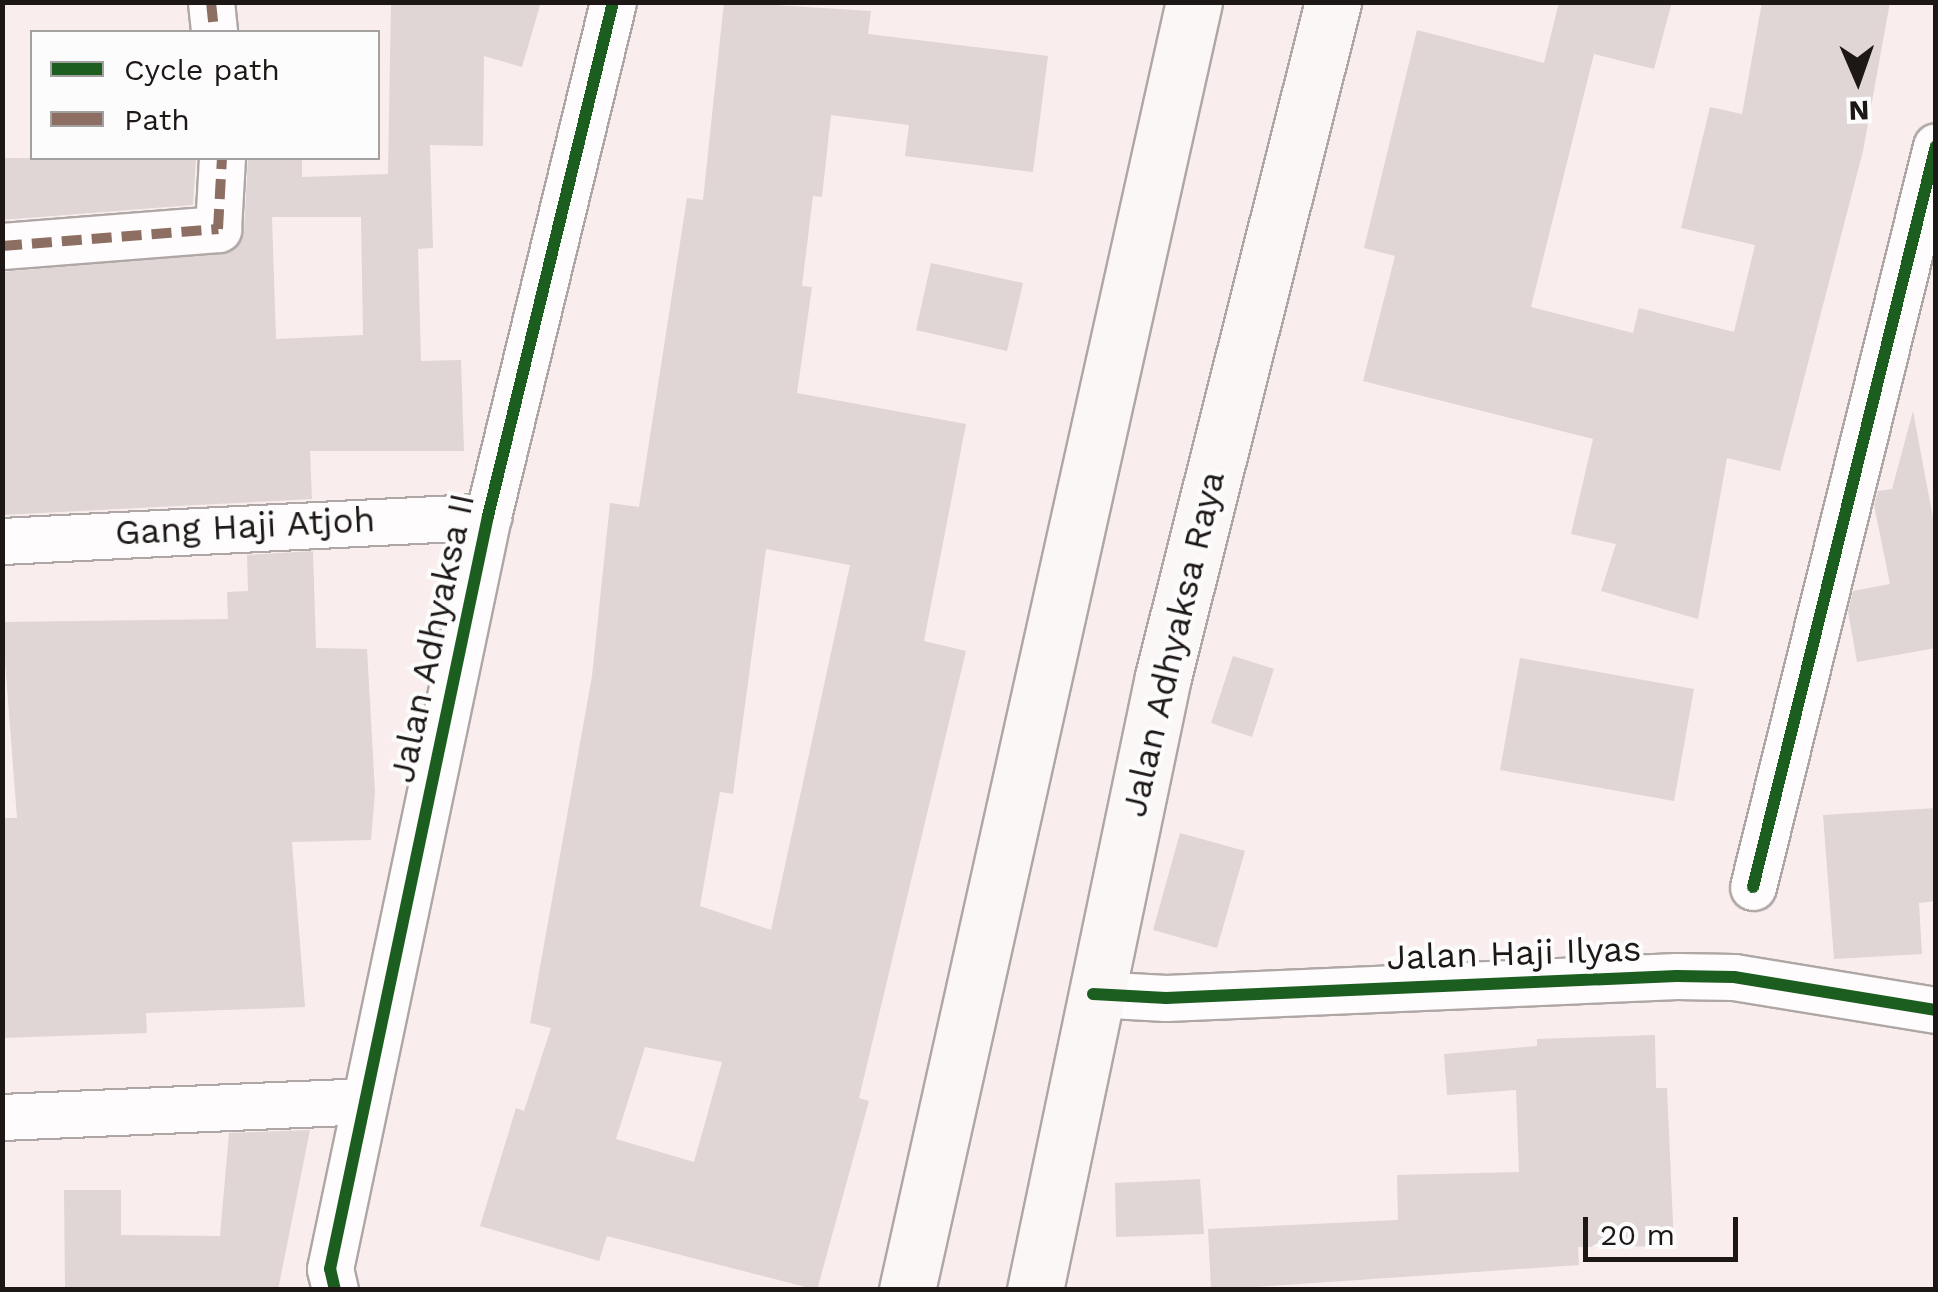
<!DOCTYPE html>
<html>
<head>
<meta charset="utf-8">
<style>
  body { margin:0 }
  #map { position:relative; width:1938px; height:1292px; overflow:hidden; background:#f9eeed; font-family:"Work Sans",sans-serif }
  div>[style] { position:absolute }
  .building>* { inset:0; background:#dfd6d5 }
  .roads { filter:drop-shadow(2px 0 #afa7a6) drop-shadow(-2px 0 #afa7a6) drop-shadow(0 2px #afa7a6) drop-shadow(0 -2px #afa7a6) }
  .minor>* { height:45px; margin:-22.5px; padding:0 22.5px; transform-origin:22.5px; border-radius:22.5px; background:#fefcfc }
  .secondary>* { height:55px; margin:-27.5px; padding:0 27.5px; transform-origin:27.5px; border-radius:27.5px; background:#fcf7f7 }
  .quiet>* { height:10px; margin-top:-5px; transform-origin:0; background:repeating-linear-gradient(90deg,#8d6e63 0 20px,transparent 0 30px) }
  .cycleway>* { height:12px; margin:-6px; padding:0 6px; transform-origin:6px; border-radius:6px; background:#1b5e20 }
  span { translate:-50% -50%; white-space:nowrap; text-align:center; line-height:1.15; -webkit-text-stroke:8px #fcfcfc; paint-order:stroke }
  .street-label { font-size:35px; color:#1d1716 }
  .frame { position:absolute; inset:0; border:5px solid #1d1716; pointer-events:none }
  .legend { position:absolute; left:30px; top:30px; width:350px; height:130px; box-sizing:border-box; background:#fcfcfc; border:2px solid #a3a0a0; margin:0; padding:12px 18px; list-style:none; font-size:30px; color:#1d1716 }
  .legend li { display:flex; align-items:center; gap:20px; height:50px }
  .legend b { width:50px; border:2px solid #a3a0a0 }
  .north { position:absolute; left:1808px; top:30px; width:100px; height:100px; -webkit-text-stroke:8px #fcfcfc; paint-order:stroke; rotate:178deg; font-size:28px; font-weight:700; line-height:40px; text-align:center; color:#1d1716 }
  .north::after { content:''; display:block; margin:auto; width:35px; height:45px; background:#1d1716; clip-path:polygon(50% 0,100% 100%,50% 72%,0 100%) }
  .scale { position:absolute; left:1583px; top:1217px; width:155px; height:45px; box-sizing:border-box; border:5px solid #1d1716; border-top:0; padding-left:12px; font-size:30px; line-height:35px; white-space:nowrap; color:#1d1716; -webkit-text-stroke:8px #fcfcfc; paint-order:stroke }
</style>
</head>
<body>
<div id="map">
  <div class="building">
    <div style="clip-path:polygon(evenodd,391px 2px,541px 2px,522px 67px,484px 56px,483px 146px,430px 145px,433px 248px,418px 249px,421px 361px,461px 360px,464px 451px,310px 451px,312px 499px,2px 515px,2px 272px,231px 252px,244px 231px,248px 158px,302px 158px,302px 177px,388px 174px,391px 2px,272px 217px,361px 217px,363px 335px,276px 339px,272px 217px)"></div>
    <div style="clip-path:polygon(evenodd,724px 2px,871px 11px,868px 34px,1048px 56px,1033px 172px,905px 156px,909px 125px,831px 115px,822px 197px,813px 196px,802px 286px,812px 287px,797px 393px,966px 424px,924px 641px,966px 651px,859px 1098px,869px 1101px,817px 1290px,607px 1236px,599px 1261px,480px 1226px,516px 1108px,524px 1111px,551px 1028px,530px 1023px,592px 676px,610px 503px,639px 507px,687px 198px,703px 200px,724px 2px,766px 549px,850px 565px,771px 930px,700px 906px,720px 792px,733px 794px,766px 549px,724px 2px,645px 1047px,722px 1062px,694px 1162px,616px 1139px,645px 1047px)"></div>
    <div style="clip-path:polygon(1559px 2px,1672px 2px,1654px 69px,1594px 54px,1531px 307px,1633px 333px,1639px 308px,1734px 332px,1755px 245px,1681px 228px,1710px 107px,1742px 114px,1762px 2px,1890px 2px,1863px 151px,1780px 471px,1727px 458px,1698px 619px,1601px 591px,1616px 544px,1571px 534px,1593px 439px,1363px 381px,1395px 256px,1364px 248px,1417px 30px,1544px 63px)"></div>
    <div style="clip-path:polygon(2px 158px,196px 158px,193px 205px,2px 220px)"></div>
    <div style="clip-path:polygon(931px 263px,1023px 283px,1007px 351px,916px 330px)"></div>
    <div style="clip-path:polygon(1913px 411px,1936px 534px,1936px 648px,1857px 662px,1848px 611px,1853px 591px,1890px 584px,1874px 505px,1878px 491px,1892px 489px)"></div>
    <div style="clip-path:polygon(313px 551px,316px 648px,367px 649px,375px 792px,371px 840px,292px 842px,305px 1007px,146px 1013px,147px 1033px,2px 1038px,2px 818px,17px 818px,2px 622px,228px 619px,227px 592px,248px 591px,247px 555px)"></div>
    <div style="clip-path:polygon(1233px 656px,1274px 669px,1252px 737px,1211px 723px)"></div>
    <div style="clip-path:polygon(1520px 658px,1694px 689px,1674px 801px,1500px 770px)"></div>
    <div style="clip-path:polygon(1936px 808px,1936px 901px,1919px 903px,1922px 954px,1834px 959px,1823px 815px)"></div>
    <div style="clip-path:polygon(1180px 833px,1245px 851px,1217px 948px,1153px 930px)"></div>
    <div style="clip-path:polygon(1655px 1035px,1656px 1088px,1667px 1088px,1674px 1246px,1578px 1247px,1579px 1265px,1211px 1290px,1208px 1229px,1398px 1220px,1397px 1175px,1519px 1172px,1516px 1090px,1447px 1095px,1444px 1054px,1537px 1046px,1537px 1039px)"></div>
    <div style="clip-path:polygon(310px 1130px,278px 1290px,65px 1290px,64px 1190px,121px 1190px,121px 1235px,220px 1236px,229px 1133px)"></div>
    <div style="clip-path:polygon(1200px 1179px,1204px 1234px,1116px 1237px,1115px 1183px)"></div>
  </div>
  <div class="roads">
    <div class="minor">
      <div style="left:211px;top:2px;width:30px;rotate:84deg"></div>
      <div style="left:2px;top:246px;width:217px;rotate:-4.5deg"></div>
      <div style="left:218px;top:229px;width:71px;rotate:-86.8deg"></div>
      <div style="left:2px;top:541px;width:487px;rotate:-2.9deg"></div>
      <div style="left:1753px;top:887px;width:763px;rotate:-76.13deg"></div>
      <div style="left:1093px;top:994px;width:73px;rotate:3.1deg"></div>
      <div style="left:1166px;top:998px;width:511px;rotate:-2.47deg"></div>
      <div style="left:1677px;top:976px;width:57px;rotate:1deg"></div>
      <div style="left:1734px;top:977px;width:205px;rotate:9.3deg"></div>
      <div style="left:2px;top:1117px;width:363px;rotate:-2.5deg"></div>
      <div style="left:335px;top:1290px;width:22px;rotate:-103deg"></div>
      <div style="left:330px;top:1269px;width:769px;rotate:-78.15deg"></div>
      <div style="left:488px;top:516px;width:529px;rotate:-76.33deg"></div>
    </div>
    <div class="secondary">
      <div style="left:907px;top:1290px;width:1320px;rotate:-77.44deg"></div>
      <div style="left:1035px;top:1290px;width:626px;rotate:-78.21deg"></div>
      <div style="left:1163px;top:677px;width:696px;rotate:-75.86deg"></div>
    </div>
  </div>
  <div class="quiet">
    <div style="left:211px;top:2px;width:30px;rotate:84deg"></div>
    <div style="left:2px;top:246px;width:217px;rotate:-4.5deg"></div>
    <div style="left:218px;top:229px;width:71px;rotate:-86.8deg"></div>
  </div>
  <div class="cycleway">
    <div style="left:1753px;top:887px;width:763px;rotate:-76.13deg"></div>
    <div style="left:1093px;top:994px;width:73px;rotate:3.1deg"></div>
    <div style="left:1166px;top:998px;width:511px;rotate:-2.47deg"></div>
    <div style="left:1677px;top:976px;width:57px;rotate:1deg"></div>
    <div style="left:1734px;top:977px;width:205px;rotate:9.3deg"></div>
    <div style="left:335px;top:1290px;width:22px;rotate:-103deg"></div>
    <div style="left:330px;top:1269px;width:769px;rotate:-78.15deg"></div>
    <div style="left:488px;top:516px;width:529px;rotate:-76.33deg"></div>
  </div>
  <div class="street-label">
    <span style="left:245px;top:526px;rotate:-3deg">Gang Haji Atjoh</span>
    <span style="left:432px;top:638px;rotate:-78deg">Jalan Adhyaksa II</span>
    <span style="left:1173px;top:644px;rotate:-77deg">Jalan Adhyaksa Raya</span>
    <span style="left:1514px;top:953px;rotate:-2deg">Jalan Haji Ilyas</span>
  </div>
  <div class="frame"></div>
  <ul class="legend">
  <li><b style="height:12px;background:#1b5e20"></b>Cycle path</li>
  <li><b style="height:12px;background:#8d6e63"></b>Path</li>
  </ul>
  <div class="north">N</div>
  <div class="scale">20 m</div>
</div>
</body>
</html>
